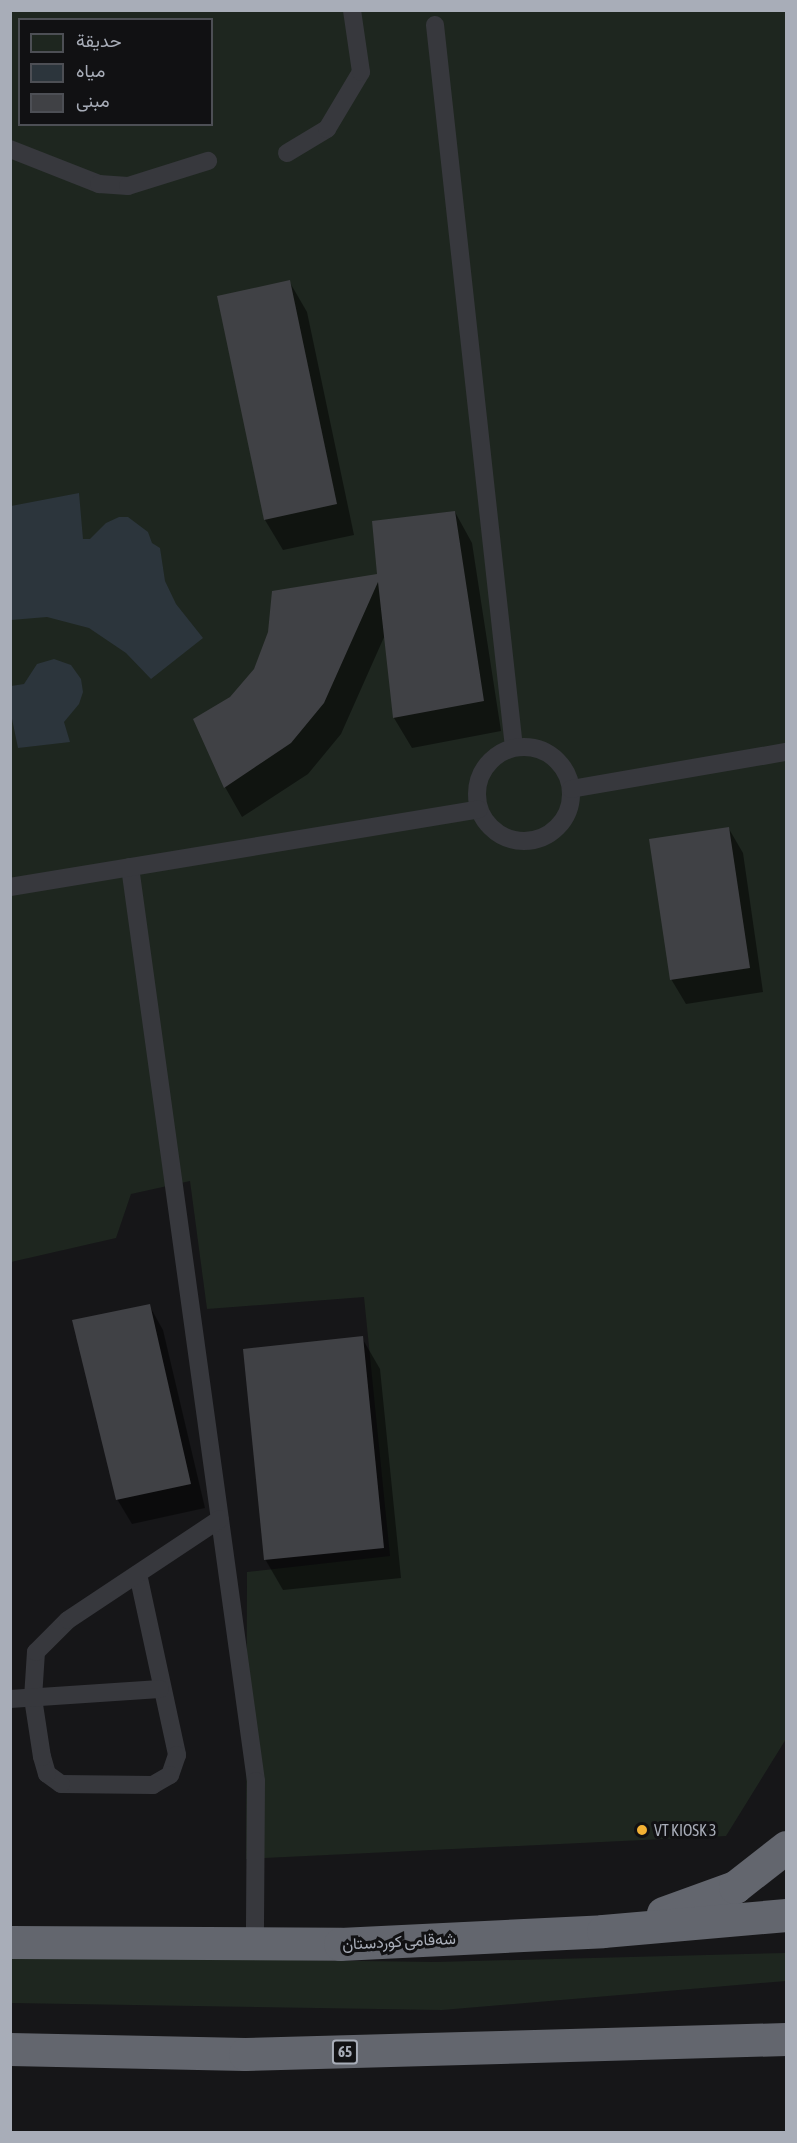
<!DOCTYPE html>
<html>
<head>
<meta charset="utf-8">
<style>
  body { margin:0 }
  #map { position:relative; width:797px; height:2143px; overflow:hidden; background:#161618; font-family:"Asap Condensed",Vazirmatn,sans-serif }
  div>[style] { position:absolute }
  .green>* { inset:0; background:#1e261f }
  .water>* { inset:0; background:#2c353c }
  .shadow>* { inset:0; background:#0007 }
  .building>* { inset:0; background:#404145 }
  .lane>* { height:18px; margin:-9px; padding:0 9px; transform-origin:9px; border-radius:9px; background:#37383d }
  .lane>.ring { margin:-9px; padding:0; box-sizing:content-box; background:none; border:18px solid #37383d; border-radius:50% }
  .highway>* { height:33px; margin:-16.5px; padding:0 16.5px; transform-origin:16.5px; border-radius:16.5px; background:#63666e }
  .dots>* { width:16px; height:16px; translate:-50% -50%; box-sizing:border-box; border:3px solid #111113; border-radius:50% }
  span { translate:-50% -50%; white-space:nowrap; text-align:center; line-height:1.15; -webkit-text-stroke:6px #111113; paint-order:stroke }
  .shield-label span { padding:2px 4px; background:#111113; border:2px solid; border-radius:4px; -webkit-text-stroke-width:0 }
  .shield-label { font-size:15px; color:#a8adb8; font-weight:700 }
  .poi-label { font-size:16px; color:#a8adb8 }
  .left { translate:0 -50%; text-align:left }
  .street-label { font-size:16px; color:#a8adb8 }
  .frame { position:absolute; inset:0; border:12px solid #a8adb8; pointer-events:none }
  .legend { position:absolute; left:18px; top:18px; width:195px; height:108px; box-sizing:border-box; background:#111113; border:2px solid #4d4f55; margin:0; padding:8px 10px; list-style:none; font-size:18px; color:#a8adb8 }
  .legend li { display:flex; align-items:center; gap:12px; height:30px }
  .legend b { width:30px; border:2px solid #4d4f55 }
</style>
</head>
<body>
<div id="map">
  <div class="green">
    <div style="clip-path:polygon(evenodd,10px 11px,786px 11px,786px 1739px,726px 1836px,246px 1859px,247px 1572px,390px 1556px,364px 1297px,207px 1309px,190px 1181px,131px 1194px,116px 1238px,11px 1262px,10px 11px,20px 20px,212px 20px,212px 124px,20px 124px,20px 20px)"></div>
    <div style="clip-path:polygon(786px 1953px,786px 1981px,442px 2010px,11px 2003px,11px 1956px,435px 1962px)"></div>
  </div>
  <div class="water">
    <div style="clip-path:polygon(79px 493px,83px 539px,90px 539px,106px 523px,119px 517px,128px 517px,148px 532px,152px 543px,160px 548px,165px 581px,176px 604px,203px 638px,151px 679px,126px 653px,89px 628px,47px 617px,11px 620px,11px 506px)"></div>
    <div style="clip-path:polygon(54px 659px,71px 665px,81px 679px,83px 692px,79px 704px,64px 722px,70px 742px,18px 748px,11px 714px,11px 686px,24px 684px,37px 664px)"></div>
  </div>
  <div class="shadow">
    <div style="clip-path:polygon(289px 281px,307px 312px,354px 535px,283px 550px,265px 520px)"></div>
    <div style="clip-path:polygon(455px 512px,472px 543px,501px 731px,412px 748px,394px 718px,385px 635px,341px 734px,308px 774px,242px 817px,225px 787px,231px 698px)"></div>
    <div style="clip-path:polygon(729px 829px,743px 853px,763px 992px,686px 1004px,671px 979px)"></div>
    <div style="clip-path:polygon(149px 1305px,163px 1330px,205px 1508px,132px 1524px,117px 1499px)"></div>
    <div style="clip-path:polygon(362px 1338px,380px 1369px,401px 1578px,283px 1590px,265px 1559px)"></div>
  </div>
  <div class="building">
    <div style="clip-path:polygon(290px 280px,337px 504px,264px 520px,217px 296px)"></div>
    <div style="clip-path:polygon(455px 511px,484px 701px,393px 718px,378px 582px,324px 703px,291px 743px,224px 788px,193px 719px,230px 697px,254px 669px,268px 632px,272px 591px,377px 574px,372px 521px)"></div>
    <div style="clip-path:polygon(729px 827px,750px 968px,670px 980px,649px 839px)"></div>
    <div style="clip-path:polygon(150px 1304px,191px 1484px,116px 1500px,72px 1320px)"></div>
    <div style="clip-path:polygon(363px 1336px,384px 1548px,264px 1560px,243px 1349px)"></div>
  </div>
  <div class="lane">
    <div style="left:435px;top:25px;width:726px;rotate:83.76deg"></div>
    <div style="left:10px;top:149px;width:96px;rotate:21.5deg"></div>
    <div style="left:99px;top:184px;width:29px;rotate:4deg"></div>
    <div style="left:128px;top:186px;width:84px;rotate:-17.4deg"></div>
    <div style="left:287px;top:153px;width:47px;rotate:-31deg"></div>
    <div style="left:327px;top:129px;width:66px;rotate:-59.2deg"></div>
    <div style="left:361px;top:72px;width:63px;rotate:-98.3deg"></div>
    <div class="ring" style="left:477px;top:747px;width:76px;height:76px"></div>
    <div style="left:571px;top:789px;width:218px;rotate:-9.8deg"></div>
    <div style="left:130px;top:867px;width:923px;rotate:82.15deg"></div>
    <div style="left:256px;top:1781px;width:163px;rotate:90.4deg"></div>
    <div style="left:10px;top:887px;width:475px;rotate:-9.4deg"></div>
    <div style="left:138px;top:1574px;width:185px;rotate:77.8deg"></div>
    <div style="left:177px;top:1755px;width:21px;rotate:109deg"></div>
    <div style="left:170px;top:1775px;width:20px;rotate:150deg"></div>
    <div style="left:153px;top:1785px;width:92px;rotate:-179.4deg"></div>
    <div style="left:61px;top:1784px;width:17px;rotate:-144deg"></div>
    <div style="left:47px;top:1774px;width:18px;rotate:-106deg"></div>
    <div style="left:42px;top:1757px;width:60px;rotate:-98.7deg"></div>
    <div style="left:33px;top:1698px;width:46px;rotate:-86.3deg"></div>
    <div style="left:36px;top:1652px;width:45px;rotate:-45deg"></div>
    <div style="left:68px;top:1620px;width:182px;rotate:-33.6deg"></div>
    <div style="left:10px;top:1699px;width:150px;rotate:-3.8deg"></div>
  </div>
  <div class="highway">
    <div style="left:663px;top:1913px;width:77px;rotate:-19.9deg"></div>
    <div style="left:735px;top:1887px;width:65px;rotate:-38.1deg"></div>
    <div style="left:10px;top:1942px;width:330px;rotate:0.3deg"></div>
    <div style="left:340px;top:1944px;width:263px;rotate:-2.8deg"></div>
    <div style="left:603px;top:1931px;width:184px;rotate:-5deg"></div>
    <div style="left:10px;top:2049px;width:235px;rotate:1.2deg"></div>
    <div style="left:245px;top:2054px;width:541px;rotate:-1.59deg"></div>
  </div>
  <div class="dots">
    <div style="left:642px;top:1830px;background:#f2b134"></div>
  </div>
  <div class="shield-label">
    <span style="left:345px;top:2052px">65</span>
  </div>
  <div class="poi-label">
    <span class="left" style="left:654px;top:1830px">VT KIOSK 3</span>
  </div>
  <div class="street-label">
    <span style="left:399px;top:1941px;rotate:-3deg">شەقامی کوردستان</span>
  </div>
  <div class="frame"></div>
  <ul class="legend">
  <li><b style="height:16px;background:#1e261f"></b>حديقة</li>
  <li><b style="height:16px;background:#2c353c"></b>مياه</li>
  <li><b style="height:16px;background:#404145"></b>مبنى</li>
  </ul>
</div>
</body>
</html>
